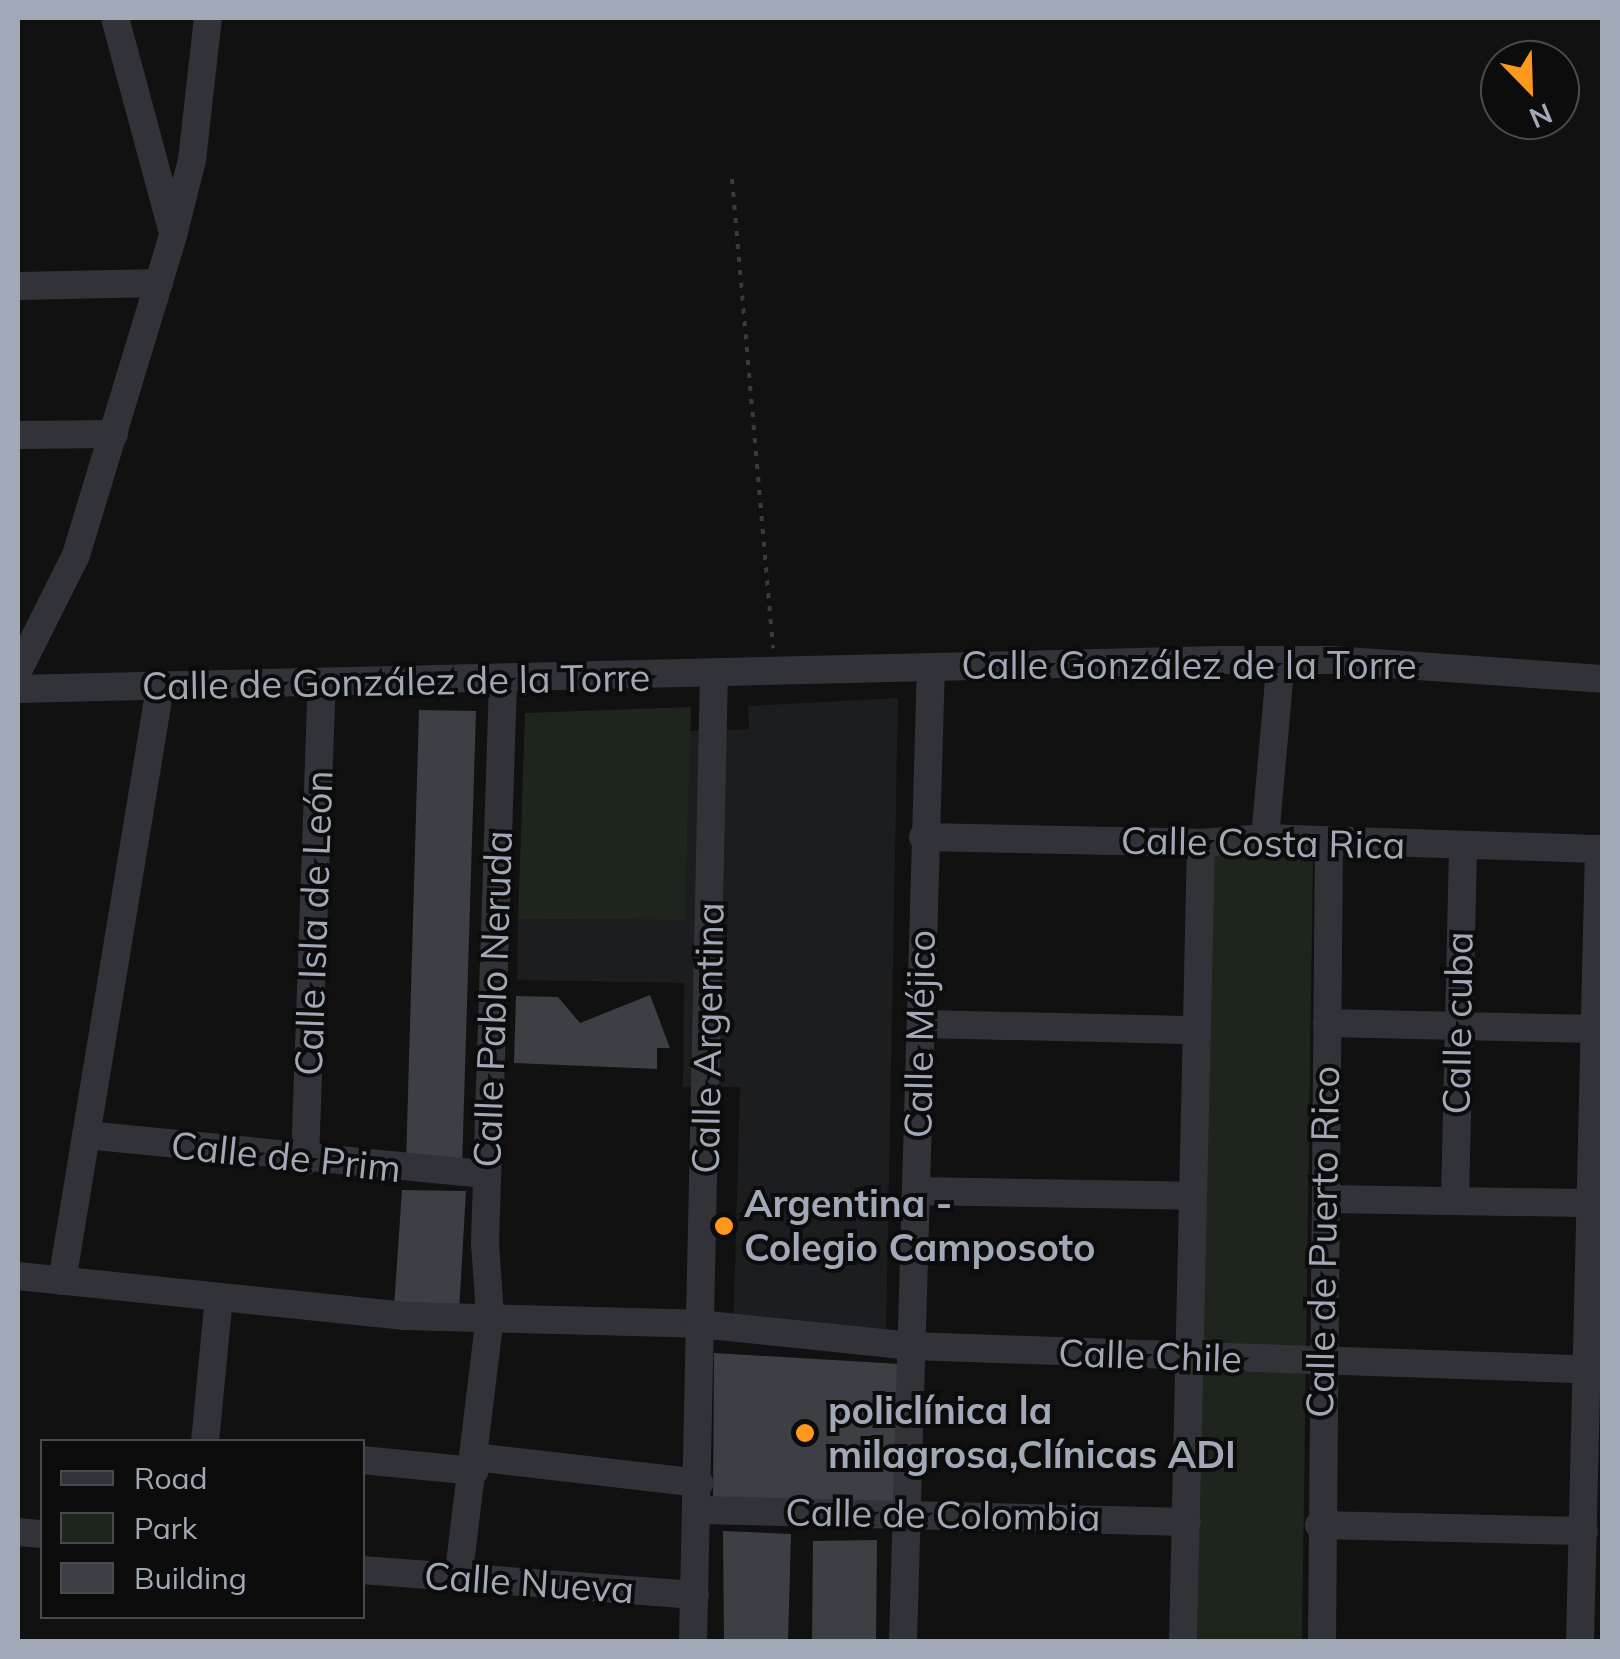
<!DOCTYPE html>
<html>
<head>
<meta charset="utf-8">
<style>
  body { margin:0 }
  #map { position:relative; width:1620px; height:1659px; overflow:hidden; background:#111112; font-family:Mulish,sans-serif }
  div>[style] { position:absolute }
  .built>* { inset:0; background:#1c1d1f }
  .green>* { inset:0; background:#1d251d }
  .building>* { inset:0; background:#3c3f43 }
  .path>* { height:4px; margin-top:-2px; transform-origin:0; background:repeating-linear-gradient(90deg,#373a3f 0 5px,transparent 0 13px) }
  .minor>* { height:28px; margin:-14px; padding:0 14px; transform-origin:14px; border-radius:14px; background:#313338 }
  .dots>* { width:28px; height:28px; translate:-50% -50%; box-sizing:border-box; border:5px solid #0c0c0d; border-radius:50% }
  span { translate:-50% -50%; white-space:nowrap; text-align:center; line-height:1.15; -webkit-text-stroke:8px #0c0c0d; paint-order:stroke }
  .street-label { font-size:38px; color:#a0a9b5 }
  .poi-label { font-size:38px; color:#a0a9b5; font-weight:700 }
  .left { translate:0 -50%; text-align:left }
  .frame { position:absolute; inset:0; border:20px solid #a0a9b5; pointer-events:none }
  .legend { position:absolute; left:40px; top:1439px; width:325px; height:180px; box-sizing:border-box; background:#0c0c0d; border:2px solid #474b50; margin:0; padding:12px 18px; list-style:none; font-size:30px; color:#a0a9b5 }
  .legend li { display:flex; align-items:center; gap:20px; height:50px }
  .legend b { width:50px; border:2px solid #474b50 }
  .north { position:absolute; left:1480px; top:40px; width:100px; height:100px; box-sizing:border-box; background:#0c0c0d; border:2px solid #474b50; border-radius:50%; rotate:157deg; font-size:28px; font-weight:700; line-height:40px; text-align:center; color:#a0a9b5 }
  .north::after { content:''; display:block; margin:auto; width:35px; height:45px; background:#ff971c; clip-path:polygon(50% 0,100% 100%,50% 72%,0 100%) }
</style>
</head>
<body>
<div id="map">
  <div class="built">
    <div style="clip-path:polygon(898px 698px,886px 1337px,733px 1337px,740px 1087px,683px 1087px,684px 983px,517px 980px,518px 919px,685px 920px,690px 731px,749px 729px,748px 706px)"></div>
  </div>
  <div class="green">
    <div style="clip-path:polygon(691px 707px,685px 920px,518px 919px,525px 713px)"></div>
    <div style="clip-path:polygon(1313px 853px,1302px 1641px,1197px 1642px,1212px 855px)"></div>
  </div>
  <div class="building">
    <div style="clip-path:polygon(419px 710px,476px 711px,462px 1166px,406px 1164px)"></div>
    <div style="clip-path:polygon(650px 995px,670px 1048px,657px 1048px,657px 1069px,514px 1063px,516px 996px,558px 997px,580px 1023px)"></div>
    <div style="clip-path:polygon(402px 1190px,466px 1191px,459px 1312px,394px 1307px)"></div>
    <div style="clip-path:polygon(714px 1353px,900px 1364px,893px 1504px,713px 1501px)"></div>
    <div style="clip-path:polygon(723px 1531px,791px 1534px,788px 1642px,724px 1642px)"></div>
    <div style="clip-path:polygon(877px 1540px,876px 1642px,812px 1642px,813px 1541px)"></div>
  </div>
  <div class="path">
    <div style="left:732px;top:179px;width:471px;rotate:85deg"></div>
  </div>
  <div class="minor">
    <div style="left:115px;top:18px;width:223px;rotate:74.9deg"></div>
    <div style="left:18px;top:286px;width:141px;rotate:-1.2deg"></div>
    <div style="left:18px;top:435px;width:96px;rotate:-0.6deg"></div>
    <div style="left:18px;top:671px;width:130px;rotate:-63.4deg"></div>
    <div style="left:76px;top:555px;width:334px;rotate:-73.1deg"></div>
    <div style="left:173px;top:235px;width:77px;rotate:-75.8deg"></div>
    <div style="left:192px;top:160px;width:143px;rotate:-83.6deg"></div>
    <div style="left:18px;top:689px;width:1201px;rotate:-1.38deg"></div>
    <div style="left:1219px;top:660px;width:113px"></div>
    <div style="left:1332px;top:660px;width:271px;rotate:4deg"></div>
    <div style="left:923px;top:837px;width:278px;rotate:1.2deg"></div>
    <div style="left:1201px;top:843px;width:64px;rotate:-4.5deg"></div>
    <div style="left:1265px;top:838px;width:337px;rotate:1.9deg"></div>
    <div style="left:1265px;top:838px;width:179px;rotate:-84.9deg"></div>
    <div style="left:1327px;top:1023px;width:268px;rotate:1.3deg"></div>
    <div style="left:923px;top:1024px;width:274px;rotate:1.3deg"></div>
    <div style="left:86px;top:1135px;width:403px;rotate:5.6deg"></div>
    <div style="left:305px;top:1161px;width:477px;rotate:-88deg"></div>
    <div style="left:916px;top:1191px;width:275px;rotate:1deg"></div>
    <div style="left:1326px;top:1199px;width:260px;rotate:0.9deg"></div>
    <div style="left:1455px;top:1201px;width:356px;rotate:-88.7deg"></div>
    <div style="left:18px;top:1276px;width:387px;rotate:5.9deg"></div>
    <div style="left:403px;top:1316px;width:296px;rotate:1.5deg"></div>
    <div style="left:699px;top:1324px;width:214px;rotate:5.9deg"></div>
    <div style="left:912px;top:1346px;width:690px;rotate:1.99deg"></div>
    <div style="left:62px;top:1281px;width:601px;rotate:-80.62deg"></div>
    <div style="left:205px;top:1442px;width:146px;rotate:-84.5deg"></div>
    <div style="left:475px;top:1457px;width:226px;rotate:6.6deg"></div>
    <div style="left:362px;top:1460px;width:113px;rotate:5.6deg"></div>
    <div style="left:698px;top:1510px;width:489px;rotate:1.4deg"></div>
    <div style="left:1319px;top:1525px;width:265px;rotate:1.3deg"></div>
    <div style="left:18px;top:1532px;width:24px;rotate:5deg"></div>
    <div style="left:362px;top:1570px;width:334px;rotate:4.3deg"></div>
    <div style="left:458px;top:1580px;width:266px;rotate:-83.1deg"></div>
    <div style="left:490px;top:1316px;width:74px;rotate:-93.9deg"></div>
    <div style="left:485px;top:1242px;width:561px;rotate:-88.16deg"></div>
    <div style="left:693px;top:1642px;width:968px;rotate:-88.76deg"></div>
    <div style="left:903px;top:1642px;width:975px;rotate:-88.36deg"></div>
    <div style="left:1183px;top:1642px;width:799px;rotate:-88.71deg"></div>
    <div style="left:1322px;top:1642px;width:799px;rotate:-89.5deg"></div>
    <div style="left:1580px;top:1642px;width:793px;rotate:-88.63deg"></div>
  </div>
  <div class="dots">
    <div style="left:724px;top:1226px;background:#ff971c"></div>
    <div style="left:805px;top:1433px;background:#ff971c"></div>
  </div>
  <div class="street-label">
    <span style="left:1189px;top:666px">Calle González de la Torre</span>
    <span style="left:396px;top:682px;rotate:-1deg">Calle de González de la Torre</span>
    <span style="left:1263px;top:843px;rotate:1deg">Calle Costa Rica</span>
    <span style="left:314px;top:923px;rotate:-88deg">Calle Isla de León</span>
    <span style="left:493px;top:999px;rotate:-88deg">Calle Pablo Neruda</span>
    <span style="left:1458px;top:1023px;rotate:-89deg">Calle cuba</span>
    <span style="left:920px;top:1034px;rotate:-89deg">Calle Méjico</span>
    <span style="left:708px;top:1038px;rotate:-89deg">Calle Argentina</span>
    <span style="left:286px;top:1157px;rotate:6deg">Calle de Prim</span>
    <span style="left:1323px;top:1242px;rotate:-89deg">Calle de Puerto Rico</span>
    <span style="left:1150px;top:1356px;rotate:2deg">Calle Chile</span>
    <span style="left:943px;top:1515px;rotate:1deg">Calle de Colombia</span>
    <span style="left:529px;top:1583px;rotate:4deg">Calle Nueva</span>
  </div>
  <div class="poi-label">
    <span class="left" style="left:744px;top:1226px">Argentina -<br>Colegio Camposoto</span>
    <span class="left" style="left:828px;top:1433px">policlínica la<br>milagrosa,Clínicas ADI</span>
  </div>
  <div class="frame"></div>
  <ul class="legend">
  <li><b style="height:12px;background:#313338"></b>Road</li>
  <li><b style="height:28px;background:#1d251d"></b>Park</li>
  <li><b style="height:28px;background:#3c3f43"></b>Building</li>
  </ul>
  <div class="north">N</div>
</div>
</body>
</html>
